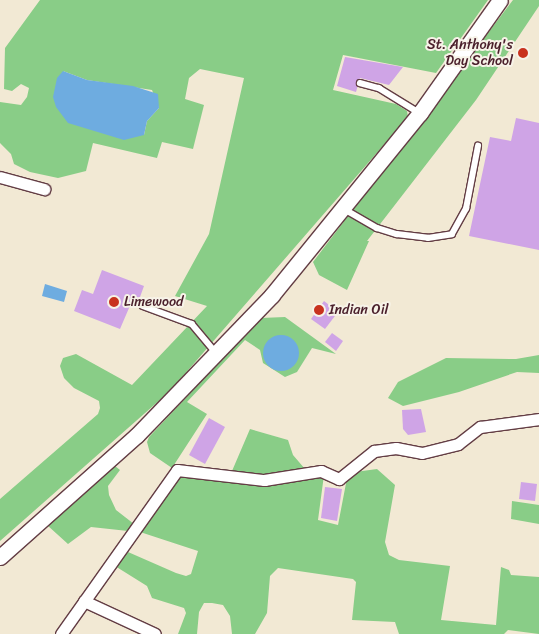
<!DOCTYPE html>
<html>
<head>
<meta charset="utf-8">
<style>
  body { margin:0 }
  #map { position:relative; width:539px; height:634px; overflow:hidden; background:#f2e9d4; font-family:Sriracha,sans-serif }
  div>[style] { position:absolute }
  .green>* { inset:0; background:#89cd87 }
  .water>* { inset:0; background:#6eace0 }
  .round { border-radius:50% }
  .building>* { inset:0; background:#cfa4e6 }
  .roads { filter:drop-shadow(1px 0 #633d44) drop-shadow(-1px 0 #633d44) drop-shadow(0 1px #633d44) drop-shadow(0 -1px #633d44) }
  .service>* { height:5.5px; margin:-2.75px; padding:0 2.75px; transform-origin:2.75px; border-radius:2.75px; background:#fff }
  .minor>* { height:11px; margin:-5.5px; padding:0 5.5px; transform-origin:5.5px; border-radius:5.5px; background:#fff }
  .tertiary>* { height:15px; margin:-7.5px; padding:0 7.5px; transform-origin:7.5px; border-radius:7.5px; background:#fff }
  .dots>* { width:14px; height:14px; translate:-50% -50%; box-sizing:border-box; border:2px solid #f7f3e8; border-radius:50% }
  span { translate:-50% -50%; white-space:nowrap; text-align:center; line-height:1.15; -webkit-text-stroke:4px #f7f3e8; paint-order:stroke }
  .poi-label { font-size:14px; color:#4a1f2b }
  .right { translate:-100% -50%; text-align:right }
  .left { translate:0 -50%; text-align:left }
</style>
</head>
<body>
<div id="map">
  <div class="green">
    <div style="clip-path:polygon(evenodd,40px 0,488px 0,436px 73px,343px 55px,333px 90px,396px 104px,407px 111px,408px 117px,170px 391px,0 541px,0 499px,98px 414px,100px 408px,99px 401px,74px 388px,64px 378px,60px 366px,63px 358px,76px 354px,132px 385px,207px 306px,175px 296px,209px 234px,244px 78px,200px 69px,189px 78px,185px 99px,204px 105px,193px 149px,162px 142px,157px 158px,93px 143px,86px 171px,58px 178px,30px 172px,14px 164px,11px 154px,0 143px,0 102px,21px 105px,27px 97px,29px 88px,21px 84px,12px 91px,4px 89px,5px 48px,40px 0,63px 71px,87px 80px,152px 90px,159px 108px,147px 121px,144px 135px,63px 71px)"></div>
    <div style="clip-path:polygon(513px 0,539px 0,539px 6px,476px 100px,367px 241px,369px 241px,347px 290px,319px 275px,313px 262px)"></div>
    <div style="clip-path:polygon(285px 317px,336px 354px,312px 348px,297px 372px,285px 377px,263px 363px,260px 350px,245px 340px,187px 402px,207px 414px,172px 468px,150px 453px,147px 442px,149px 437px,261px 318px)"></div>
    <div style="clip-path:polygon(539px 355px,539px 373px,517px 372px,459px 392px,403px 406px,388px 398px,398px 382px,446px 358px,516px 359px)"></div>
    <div style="clip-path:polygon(250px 429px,288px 440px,293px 455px,305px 469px,259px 476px,232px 471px)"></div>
    <div style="clip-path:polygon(115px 466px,120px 470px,108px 486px,109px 495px,116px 510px,134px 524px,128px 531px,91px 527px,68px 544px,47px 525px)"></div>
    <div style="clip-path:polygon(377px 469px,395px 485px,385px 542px,389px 555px,399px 560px,450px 566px,441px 620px,496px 625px,501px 567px,509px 570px,511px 575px,539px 577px,539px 634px,508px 630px,504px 634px,399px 634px,395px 622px,352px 620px,356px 582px,353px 579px,278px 568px,270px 576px,267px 613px,255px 634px,232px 634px,230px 616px,223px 605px,212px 603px,204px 603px,199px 612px,197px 634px,178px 634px,186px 613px,184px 608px,152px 598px,147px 586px,115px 566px,128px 552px,176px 573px,186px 576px,191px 574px,198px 551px,137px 531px,176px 474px,236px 480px,324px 475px,318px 520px,338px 525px,348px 473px)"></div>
    <div style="clip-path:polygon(512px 501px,539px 505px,539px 524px,511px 519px)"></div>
  </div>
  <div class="water">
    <div style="clip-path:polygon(63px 71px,87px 80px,133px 86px,158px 94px,159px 108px,147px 121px,144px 135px,124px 140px,68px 123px,56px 107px,53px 97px,57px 78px)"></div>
    <div style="clip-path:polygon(45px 284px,67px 291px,64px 302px,42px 296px)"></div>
    <div class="round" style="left:263px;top:335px;width:36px;height:36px"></div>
  </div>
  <div class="building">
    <div style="clip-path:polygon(345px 57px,403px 67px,389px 85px,360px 78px,356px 92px,337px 86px)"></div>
    <div style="clip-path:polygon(516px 118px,539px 123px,539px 250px,469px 236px,490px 137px,511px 141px)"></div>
    <div style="clip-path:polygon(102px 270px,144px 286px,140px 297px,129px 308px,120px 329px,74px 311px,82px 290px,93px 294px)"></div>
    <div style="clip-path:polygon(324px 301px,338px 312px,325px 329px,311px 319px)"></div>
    <div style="clip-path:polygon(332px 333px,343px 341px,336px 351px,325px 342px)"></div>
    <div style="clip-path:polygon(421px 409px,426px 432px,408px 435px,403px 429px,402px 410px)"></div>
    <div style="clip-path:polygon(209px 418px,225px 427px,205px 464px,189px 455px)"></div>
    <div style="clip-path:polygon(521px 482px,537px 484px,535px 501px,519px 499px)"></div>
    <div style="clip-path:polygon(325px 487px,342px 489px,337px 521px,321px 518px)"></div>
  </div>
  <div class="roads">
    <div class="service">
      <div style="left:360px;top:83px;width:20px;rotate:15deg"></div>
      <div style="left:379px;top:88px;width:46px;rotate:31.6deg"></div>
      <div style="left:344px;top:209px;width:38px;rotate:30deg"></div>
      <div style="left:377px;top:228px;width:21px;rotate:17deg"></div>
      <div style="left:397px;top:234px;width:31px;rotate:7deg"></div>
      <div style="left:428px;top:238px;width:24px;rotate:-9deg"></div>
      <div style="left:452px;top:234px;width:29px;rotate:-61deg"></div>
      <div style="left:466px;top:209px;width:64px;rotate:-79.2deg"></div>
      <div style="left:143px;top:306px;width:52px;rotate:20.2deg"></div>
      <div style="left:192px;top:324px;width:38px;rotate:50deg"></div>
    </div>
    <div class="minor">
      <div style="left:0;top:177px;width:46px;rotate:15.3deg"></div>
      <div style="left:84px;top:601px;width:78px;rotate:24.9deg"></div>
      <div style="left:61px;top:634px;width:201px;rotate:-54.7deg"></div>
      <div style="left:177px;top:470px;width:88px;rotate:6.6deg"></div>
      <div style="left:264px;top:480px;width:58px;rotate:-9deg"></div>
      <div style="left:321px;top:471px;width:20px;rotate:24deg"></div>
      <div style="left:339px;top:479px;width:45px;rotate:-38.7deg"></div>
      <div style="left:374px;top:451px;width:22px;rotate:-8deg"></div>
      <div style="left:396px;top:448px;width:26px;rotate:11deg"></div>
      <div style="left:422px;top:453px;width:37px;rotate:-14deg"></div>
      <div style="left:458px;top:444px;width:28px;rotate:-38deg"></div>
      <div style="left:480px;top:427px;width:60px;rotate:-7.7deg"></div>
    </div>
    <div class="tertiary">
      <div style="left:0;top:557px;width:183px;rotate:-41.7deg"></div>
      <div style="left:137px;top:435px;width:194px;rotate:-46deg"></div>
      <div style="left:272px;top:295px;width:235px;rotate:-50.9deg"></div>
      <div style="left:420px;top:113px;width:138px;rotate:-54.7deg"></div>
    </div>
  </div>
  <div class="dots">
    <div style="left:523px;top:53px;background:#c8321e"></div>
    <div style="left:114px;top:302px;background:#c8321e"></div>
    <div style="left:319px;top:310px;background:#c8321e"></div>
  </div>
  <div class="poi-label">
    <span class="right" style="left:513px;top:53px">St. Anthony's<br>Day School</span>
    <span class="left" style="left:124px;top:302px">Limewood</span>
    <span class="left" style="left:329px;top:310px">Indian Oil</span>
  </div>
</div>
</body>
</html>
